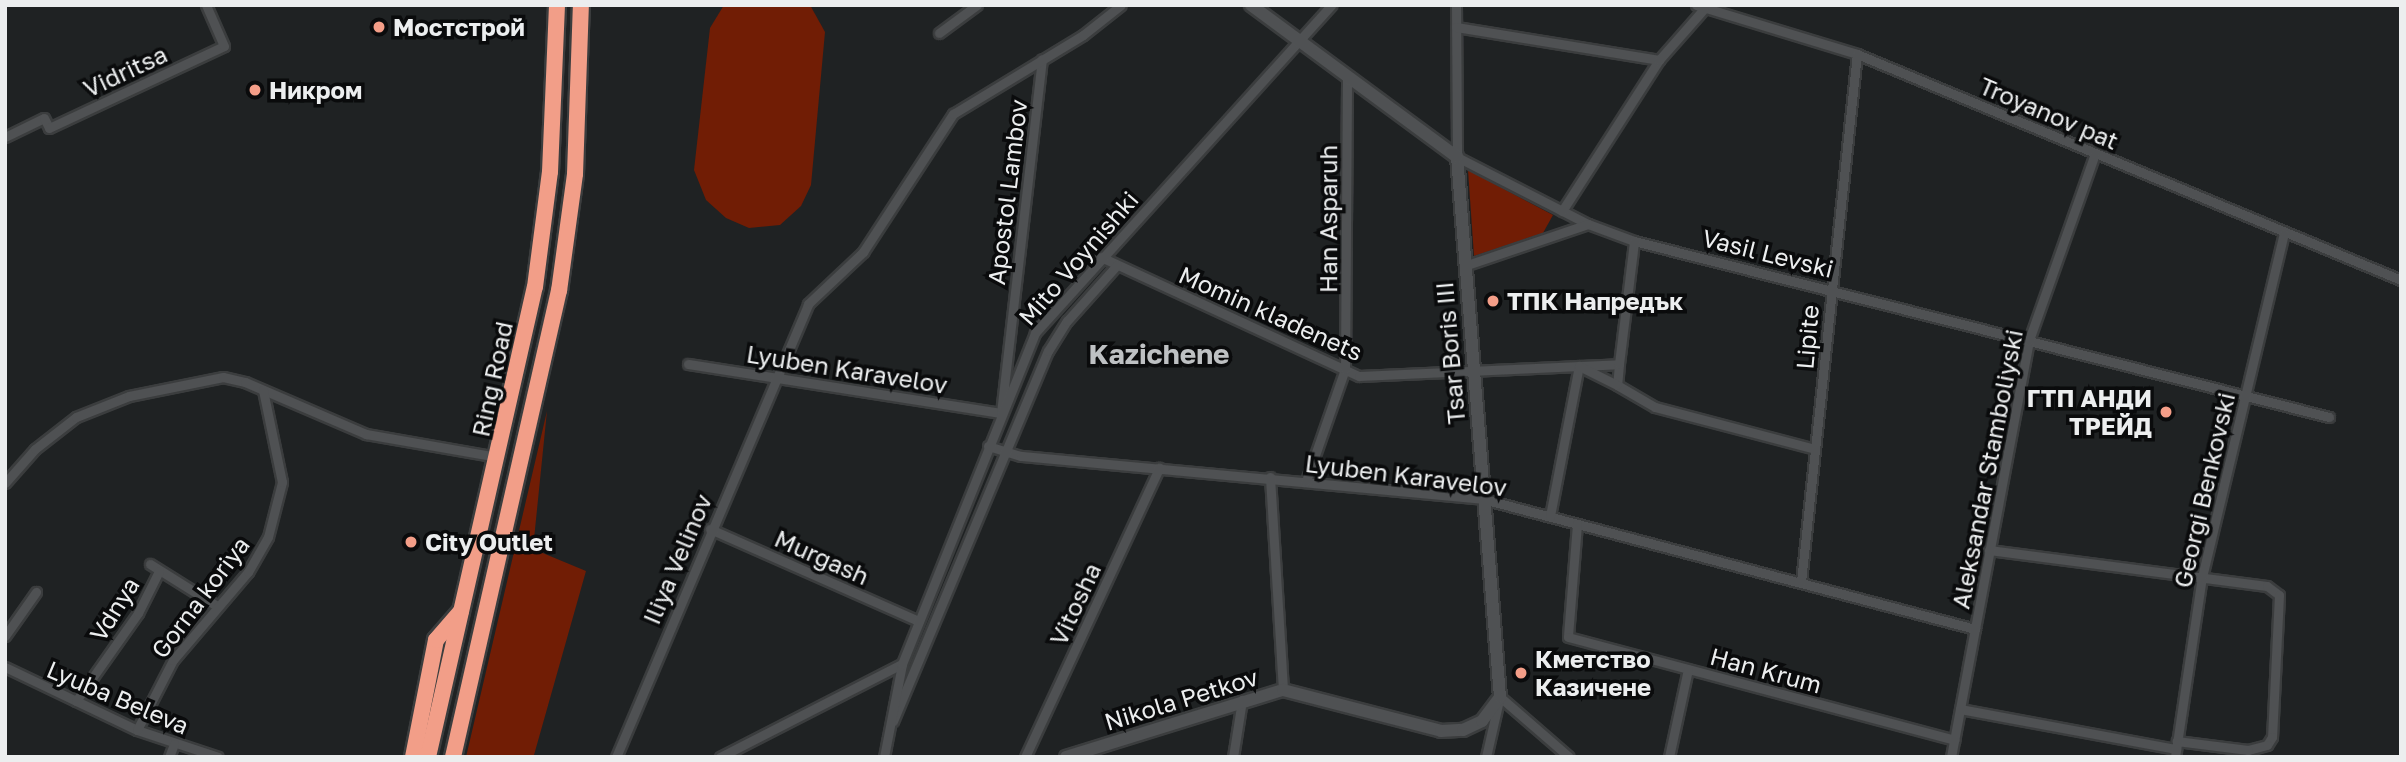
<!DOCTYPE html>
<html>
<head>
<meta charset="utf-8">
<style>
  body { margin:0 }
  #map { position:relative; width:2406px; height:762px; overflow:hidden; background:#1f2223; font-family:"Golos Text",sans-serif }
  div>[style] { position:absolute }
  .green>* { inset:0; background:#711d05 }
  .roads { filter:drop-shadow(2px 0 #3b3d3e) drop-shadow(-2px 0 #3b3d3e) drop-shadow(0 2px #3b3d3e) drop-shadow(0 -2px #3b3d3e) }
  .street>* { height:9px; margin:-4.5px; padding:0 4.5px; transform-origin:4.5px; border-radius:4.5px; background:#4f5153 }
  .secondary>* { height:12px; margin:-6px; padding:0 6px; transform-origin:6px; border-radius:6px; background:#4f5153 }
  .highway>* { height:16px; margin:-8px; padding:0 8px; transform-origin:8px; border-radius:8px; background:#f29e88 }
  .dots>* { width:19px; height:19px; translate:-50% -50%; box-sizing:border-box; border:4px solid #0a0b0c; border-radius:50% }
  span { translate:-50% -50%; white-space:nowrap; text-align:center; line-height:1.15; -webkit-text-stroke:7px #0a0b0c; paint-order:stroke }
  .poi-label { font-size:24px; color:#eceeef; font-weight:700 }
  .left { translate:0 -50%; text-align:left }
  .right { translate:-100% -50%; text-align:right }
  .street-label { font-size:24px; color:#eceeef }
  .quarter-label { font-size:28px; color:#bec1c3; font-weight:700 }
  .frame { position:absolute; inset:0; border:7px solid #eceeef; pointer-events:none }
</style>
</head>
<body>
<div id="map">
  <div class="green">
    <div style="clip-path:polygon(724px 5px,810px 5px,825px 32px,811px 185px,801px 206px,780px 225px,749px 228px,726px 218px,706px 200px,694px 170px,710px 28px)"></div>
    <div style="clip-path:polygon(1468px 170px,1553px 215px,1543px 233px,1474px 256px)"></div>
    <div style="clip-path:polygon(547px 411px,533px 549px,586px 571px,534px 755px,537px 757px,466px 757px)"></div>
  </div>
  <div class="roads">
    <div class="street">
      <div style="left:1456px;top:5px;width:152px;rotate:89.6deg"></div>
      <div style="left:1457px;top:157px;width:147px;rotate:27.1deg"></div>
      <div style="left:1588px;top:224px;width:49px;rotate:20.3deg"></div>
      <div style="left:1634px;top:241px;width:717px;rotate:14.21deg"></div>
      <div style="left:1696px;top:5px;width:168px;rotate:16.9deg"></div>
      <div style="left:1857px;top:54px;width:589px;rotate:22.56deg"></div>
      <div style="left:1456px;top:27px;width:206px;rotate:9.2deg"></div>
      <div style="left:939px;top:33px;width:47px;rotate:-36.4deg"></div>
      <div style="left:5px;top:137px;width:43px;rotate:-26deg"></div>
      <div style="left:44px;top:118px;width:11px;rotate:63deg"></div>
      <div style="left:49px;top:128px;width:193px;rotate:-25.1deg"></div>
      <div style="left:224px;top:46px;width:45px;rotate:-113.7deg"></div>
      <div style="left:1562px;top:211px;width:179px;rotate:-57.3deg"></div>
      <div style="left:1659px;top:60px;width:67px;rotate:-48.7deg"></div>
      <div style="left:1101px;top:257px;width:284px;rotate:24.8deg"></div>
      <div style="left:1359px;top:376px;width:260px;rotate:-2.6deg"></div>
      <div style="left:1619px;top:364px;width:21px;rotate:95deg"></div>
      <div style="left:1617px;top:385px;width:44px;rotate:30.1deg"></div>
      <div style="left:1655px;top:407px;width:165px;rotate:14.7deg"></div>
      <div style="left:1464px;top:266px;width:131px;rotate:-18.7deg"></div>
      <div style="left:688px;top:364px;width:317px;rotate:8.9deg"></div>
      <div style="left:1001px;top:413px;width:356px;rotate:-83.4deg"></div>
      <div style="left:1619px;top:364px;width:124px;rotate:-83deg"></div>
      <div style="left:988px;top:446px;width:34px;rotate:17deg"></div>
      <div style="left:1021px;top:456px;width:464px;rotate:5.3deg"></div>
      <div style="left:1483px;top:499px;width:509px;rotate:14.8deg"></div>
      <div style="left:1270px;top:477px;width:213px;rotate:86.5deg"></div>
      <div style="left:1306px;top:481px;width:119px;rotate:-70.8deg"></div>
      <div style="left:1345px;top:369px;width:293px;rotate:-89.6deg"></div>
      <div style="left:5px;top:483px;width:45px;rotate:-48.6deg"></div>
      <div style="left:35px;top:449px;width:52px;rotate:-38deg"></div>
      <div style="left:76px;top:417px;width:57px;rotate:-21.6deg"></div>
      <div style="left:129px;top:396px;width:96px;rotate:-11.4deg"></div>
      <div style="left:223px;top:377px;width:23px;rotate:13deg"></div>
      <div style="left:245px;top:382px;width:132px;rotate:23.3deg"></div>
      <div style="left:366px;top:434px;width:134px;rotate:9.9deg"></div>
      <div style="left:1550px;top:516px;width:153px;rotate:-79.1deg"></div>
      <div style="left:1579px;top:366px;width:42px;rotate:26.6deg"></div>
      <div style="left:1577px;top:524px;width:113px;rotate:94.6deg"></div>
      <div style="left:1568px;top:637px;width:400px;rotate:14.9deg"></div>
      <div style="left:710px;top:529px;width:228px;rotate:23.8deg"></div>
      <div style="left:1989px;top:550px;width:280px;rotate:7.4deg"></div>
      <div style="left:2267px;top:586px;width:15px;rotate:37deg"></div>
      <div style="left:2279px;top:595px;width:142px;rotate:92.8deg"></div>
      <div style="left:2272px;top:737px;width:9px;rotate:122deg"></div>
      <div style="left:2267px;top:745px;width:20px;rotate:165deg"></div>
      <div style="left:2248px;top:750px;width:72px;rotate:-172.8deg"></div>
      <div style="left:150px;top:564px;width:79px;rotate:32.1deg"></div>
      <div style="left:1801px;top:582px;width:531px;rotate:-83.95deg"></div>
      <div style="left:5px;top:636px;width:54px;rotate:-54.8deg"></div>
      <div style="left:5px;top:667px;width:146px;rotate:25.5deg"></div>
      <div style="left:137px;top:730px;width:85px;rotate:18.4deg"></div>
      <div style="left:1500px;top:697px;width:91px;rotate:41deg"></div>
      <div style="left:76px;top:701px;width:108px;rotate:-54.8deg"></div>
      <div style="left:138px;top:613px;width:47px;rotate:-63.4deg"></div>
      <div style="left:1960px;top:709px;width:220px;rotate:10.5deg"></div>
      <div style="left:893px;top:721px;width:401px;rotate:-67.3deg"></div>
      <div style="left:1048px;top:351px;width:36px;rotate:-58deg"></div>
      <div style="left:1067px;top:321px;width:75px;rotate:-48.2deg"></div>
      <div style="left:137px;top:730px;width:79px;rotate:-62.8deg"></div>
      <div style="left:173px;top:660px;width:116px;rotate:-49.6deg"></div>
      <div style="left:248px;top:572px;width:40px;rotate:-60.3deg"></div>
      <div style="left:268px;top:537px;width:57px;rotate:-75.7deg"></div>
      <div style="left:282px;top:482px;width:94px;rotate:-101.7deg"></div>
      <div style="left:169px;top:757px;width:14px;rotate:-69deg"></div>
      <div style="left:616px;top:757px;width:492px;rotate:-67deg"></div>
      <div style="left:808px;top:304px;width:76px;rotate:-43.4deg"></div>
      <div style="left:863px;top:252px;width:165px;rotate:-56.9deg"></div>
      <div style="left:953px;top:114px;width:152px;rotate:-31.3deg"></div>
      <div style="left:1083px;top:35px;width:48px;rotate:-38.3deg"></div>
      <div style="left:720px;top:757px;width:204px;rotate:-27.1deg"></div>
      <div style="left:884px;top:757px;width:95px;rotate:-79deg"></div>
      <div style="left:902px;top:664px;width:357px;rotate:-68.1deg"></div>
      <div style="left:1035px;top:333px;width:442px;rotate:-47.9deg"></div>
      <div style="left:1025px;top:757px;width:319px;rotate:-65.1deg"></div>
      <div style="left:1233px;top:757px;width:58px;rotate:-81deg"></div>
      <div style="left:1486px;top:757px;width:58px;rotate:-77.2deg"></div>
      <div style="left:1669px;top:757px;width:90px;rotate:-77.8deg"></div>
      <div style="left:1951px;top:757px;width:424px;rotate:-79.4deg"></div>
      <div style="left:2029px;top:340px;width:197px;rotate:-70.5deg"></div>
      <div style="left:2175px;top:757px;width:182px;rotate:-81.5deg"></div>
      <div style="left:2202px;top:577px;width:353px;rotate:-76.6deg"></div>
    </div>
    <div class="secondary">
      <div style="left:1066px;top:757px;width:227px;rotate:-17.2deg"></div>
      <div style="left:1283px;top:690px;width:163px;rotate:14.5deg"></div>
      <div style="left:1441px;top:731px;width:22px;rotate:-3deg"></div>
      <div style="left:1463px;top:730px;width:21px;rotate:-25deg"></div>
      <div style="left:1482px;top:721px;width:30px;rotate:-53deg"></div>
      <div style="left:1500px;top:697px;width:542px;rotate:-94.55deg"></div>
      <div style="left:1457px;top:157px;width:256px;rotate:-143.6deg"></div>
    </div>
    <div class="highway">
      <div style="left:413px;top:757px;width:119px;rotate:-78.9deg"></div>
      <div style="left:436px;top:640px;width:38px;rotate:-49deg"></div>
      <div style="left:428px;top:757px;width:482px;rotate:-77.2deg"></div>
      <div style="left:535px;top:287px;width:116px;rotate:-82.6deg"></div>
      <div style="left:550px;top:172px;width:167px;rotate:-87.6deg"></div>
      <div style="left:453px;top:757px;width:478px;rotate:-77.2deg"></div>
      <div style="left:559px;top:291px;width:118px;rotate:-82.2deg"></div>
      <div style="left:575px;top:174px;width:169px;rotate:-88deg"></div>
    </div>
  </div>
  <div class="dots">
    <div style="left:379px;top:27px;background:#f49e88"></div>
    <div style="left:255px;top:90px;background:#f49e88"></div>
    <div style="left:1493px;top:301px;background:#f49e88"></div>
    <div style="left:2166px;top:412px;background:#f49e88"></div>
    <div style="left:411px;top:542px;background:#f49e88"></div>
    <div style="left:1521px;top:673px;background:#f49e88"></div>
  </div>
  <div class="poi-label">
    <span class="left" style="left:393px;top:27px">Мостстрой</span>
    <span class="left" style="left:269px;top:90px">Никром</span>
    <span class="left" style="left:1507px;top:301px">ТПК Напредък</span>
    <span class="right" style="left:2152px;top:412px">ГТП АНДИ<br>ТРЕЙД</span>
    <span class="left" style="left:425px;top:542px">City Outlet</span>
    <span class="left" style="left:1535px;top:673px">Кметство<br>Казичене</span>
  </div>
  <div class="street-label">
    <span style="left:125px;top:71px;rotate:-25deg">Vidritsa</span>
    <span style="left:2049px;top:113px;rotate:23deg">Troyanov pat</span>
    <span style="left:1007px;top:192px;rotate:-83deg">Apostol Lambov</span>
    <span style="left:1328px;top:219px;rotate:-90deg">Han Asparuh</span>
    <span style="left:1768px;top:253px;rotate:14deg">Vasil Levski</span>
    <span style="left:1078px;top:258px;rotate:-49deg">Mito Voynishki</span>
    <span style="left:1271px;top:313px;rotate:24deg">Momin kladenets</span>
    <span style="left:1807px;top:337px;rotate:-85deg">Lipite</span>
    <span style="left:1450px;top:353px;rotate:-95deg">Tsar Boris III</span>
    <span style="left:847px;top:369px;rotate:9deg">Lyuben Karavelov</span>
    <span style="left:492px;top:379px;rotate:-78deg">Ring Road</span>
    <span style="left:1987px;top:469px;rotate:-79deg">Aleksandar Stamboliyski</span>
    <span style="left:1406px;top:475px;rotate:7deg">Lyuben Karavelov</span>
    <span style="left:2204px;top:490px;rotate:-77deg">Georgi Benkovski</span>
    <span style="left:822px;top:557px;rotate:24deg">Murgash</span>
    <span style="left:677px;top:559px;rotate:-67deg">Iliya Velinov</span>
    <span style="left:200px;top:597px;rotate:-53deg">Gorna koriya</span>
    <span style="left:1075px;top:604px;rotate:-65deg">Vitosha</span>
    <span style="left:114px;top:609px;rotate:-58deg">Vdnya</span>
    <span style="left:1766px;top:670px;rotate:15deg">Han Krum</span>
    <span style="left:118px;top:697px;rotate:23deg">Lyuba Beleva</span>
    <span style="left:1181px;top:699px;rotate:-17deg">Nikola Petkov</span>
  </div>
  <div class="quarter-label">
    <span style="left:1159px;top:354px">Kazichene</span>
  </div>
  <div class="frame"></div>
</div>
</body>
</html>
